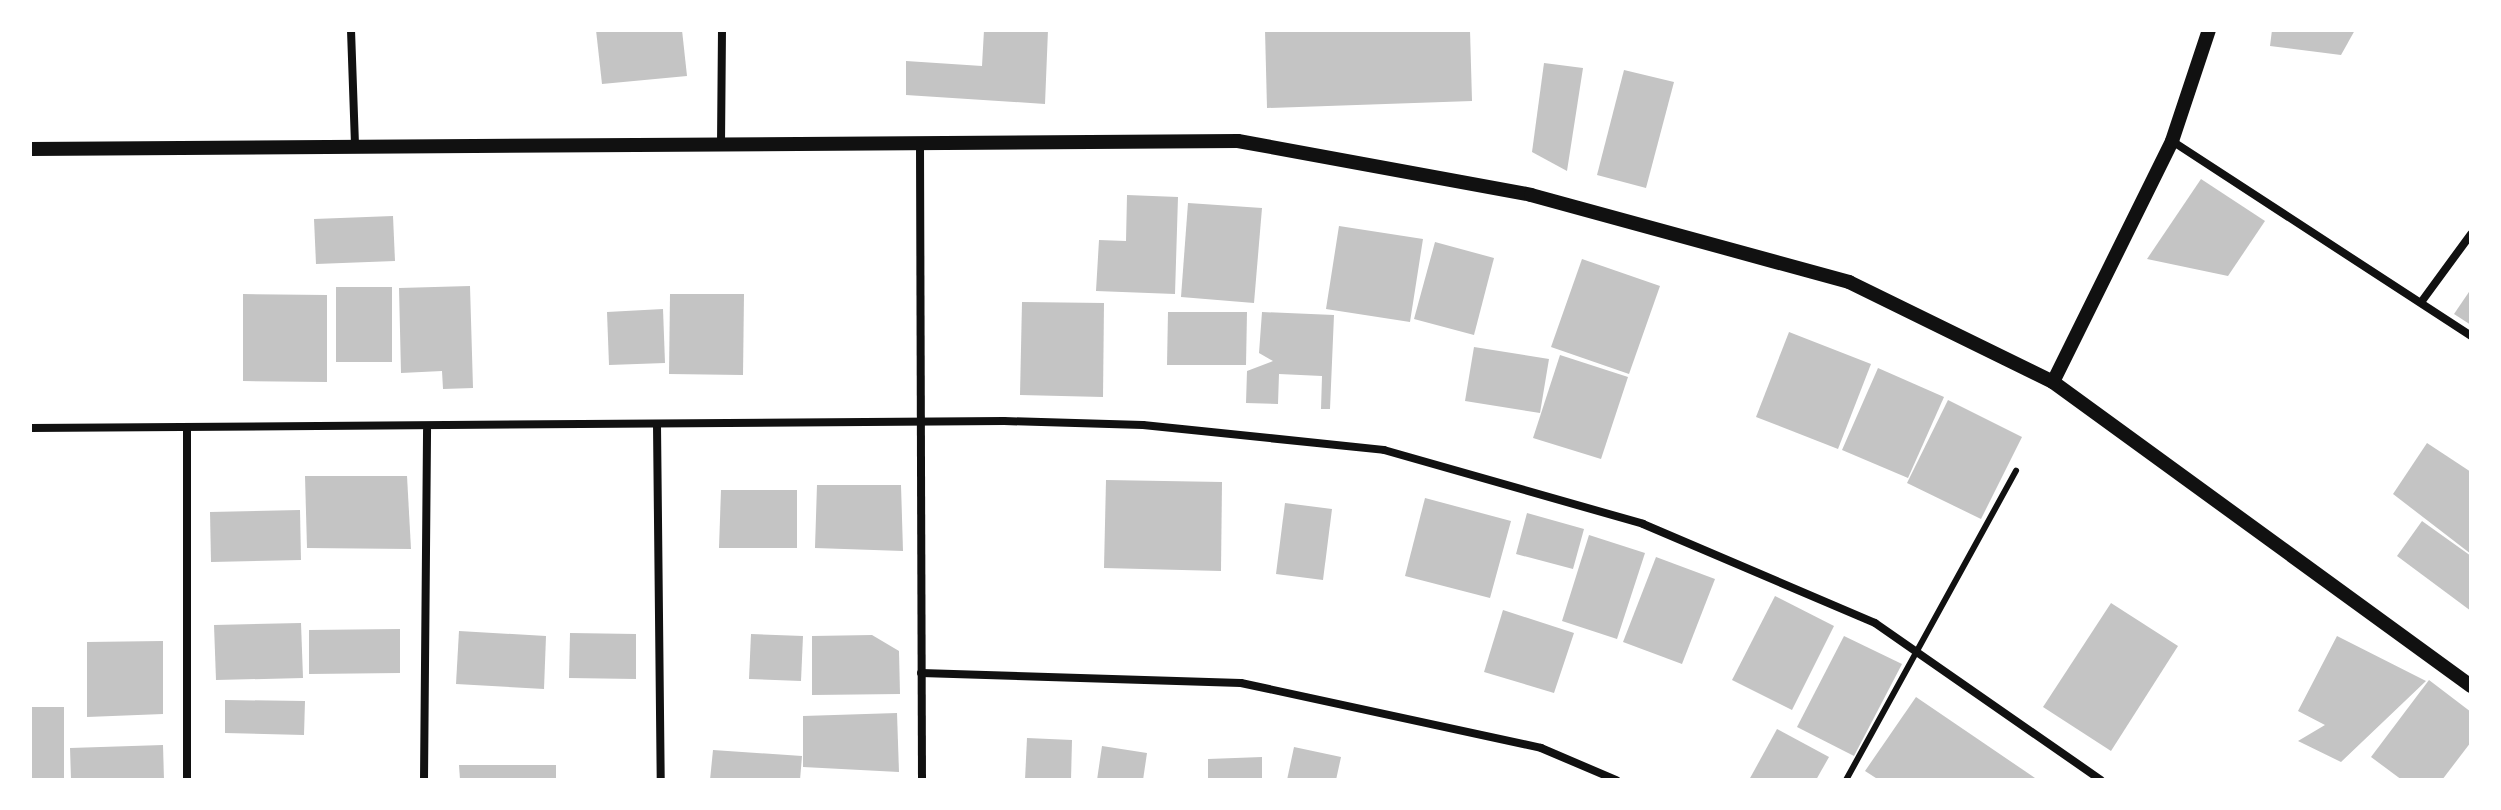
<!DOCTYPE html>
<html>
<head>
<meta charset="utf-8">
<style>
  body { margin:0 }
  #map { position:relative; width:2501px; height:810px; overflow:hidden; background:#fff; font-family:"Titillium Web",sans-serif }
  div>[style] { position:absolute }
  .building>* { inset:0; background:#c4c4c4 }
  .service>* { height:6px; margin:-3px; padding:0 3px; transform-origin:3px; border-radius:3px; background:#111 }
  .minor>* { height:8px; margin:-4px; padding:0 4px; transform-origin:4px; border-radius:4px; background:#111 }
  .tertiary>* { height:14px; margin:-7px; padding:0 7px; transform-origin:7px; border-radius:7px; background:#111 }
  span { translate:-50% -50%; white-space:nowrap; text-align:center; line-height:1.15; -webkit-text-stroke:6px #fff; paint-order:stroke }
  .frame { position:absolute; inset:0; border:32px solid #fff; pointer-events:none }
</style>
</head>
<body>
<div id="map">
  <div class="building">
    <div style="clip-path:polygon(596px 30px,682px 30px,687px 76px,602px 84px)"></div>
    <div style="clip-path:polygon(984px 30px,1048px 30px,1045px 104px,906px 95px,906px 61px,982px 66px)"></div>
    <div style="clip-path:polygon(1265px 30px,1470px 30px,1472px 101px,1267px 108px)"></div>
    <div style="clip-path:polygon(2272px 30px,2355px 30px,2341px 55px,2270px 46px)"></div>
    <div style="clip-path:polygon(1544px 63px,1583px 68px,1567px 171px,1532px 152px)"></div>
    <div style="clip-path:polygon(1624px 70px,1674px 82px,1646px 188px,1597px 175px)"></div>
    <div style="clip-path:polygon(2201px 179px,2265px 221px,2228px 276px,2147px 259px)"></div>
    <div style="clip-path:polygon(1127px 195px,1178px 197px,1175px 294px,1096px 291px,1099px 240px,1126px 241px)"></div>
    <div style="clip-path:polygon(1188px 203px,1262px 208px,1254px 303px,1181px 297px)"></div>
    <div style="clip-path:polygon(393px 216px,395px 261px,316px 264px,314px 219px)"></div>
    <div style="clip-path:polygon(1339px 226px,1423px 239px,1410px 322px,1326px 309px)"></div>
    <div style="clip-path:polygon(1435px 242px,1494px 258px,1474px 335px,1414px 319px)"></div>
    <div style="clip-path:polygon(1582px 259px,1660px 286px,1629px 374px,1551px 347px)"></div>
    <div style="clip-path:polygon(470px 286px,473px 388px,443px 389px,442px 371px,401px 373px,399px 288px)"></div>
    <div style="clip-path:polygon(336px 287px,392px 287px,392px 362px,336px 362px)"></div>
    <div style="clip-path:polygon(2471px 289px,2471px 325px,2454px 314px)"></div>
    <div style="clip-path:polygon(243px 294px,327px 295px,327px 382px,243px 381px)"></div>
    <div style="clip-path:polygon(670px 294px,744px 294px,743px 375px,669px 374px)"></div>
    <div style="clip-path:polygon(1022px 302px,1104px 303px,1103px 397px,1020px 395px)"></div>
    <div style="clip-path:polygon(663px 309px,665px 363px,609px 365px,607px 312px)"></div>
    <div style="clip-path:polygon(1168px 312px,1247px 312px,1246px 365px,1167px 365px)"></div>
    <div style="clip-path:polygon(1262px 312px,1334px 315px,1330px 409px,1321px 409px,1322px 376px,1279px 374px,1278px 404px,1246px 403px,1247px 371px,1273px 361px,1259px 353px)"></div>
    <div style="clip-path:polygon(1789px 332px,1871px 364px,1838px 449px,1756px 417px)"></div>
    <div style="clip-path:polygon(1474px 347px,1549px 359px,1540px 413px,1465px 401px)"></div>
    <div style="clip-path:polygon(1560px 355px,1628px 377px,1601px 459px,1533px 438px)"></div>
    <div style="clip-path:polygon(1878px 368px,1944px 397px,1908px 478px,1842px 450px)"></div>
    <div style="clip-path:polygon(1948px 400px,2022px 437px,1981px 519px,1907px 483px)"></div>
    <div style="clip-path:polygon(2427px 443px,2471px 472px,2471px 554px,2393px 494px)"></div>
    <div style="clip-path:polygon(305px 476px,407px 476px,411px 549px,307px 548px)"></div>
    <div style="clip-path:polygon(1106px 480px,1222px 482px,1221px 571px,1104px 568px)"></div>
    <div style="clip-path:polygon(817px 485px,901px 485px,903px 551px,815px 548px)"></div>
    <div style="clip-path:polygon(721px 490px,797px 490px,797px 548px,719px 548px)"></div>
    <div style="clip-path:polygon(1425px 498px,1511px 521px,1490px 598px,1405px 576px)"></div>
    <div style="clip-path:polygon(1285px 503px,1332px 509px,1323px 580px,1276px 574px)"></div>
    <div style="clip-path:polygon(300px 510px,301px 560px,211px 562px,210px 512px)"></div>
    <div style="clip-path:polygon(1527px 513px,1584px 529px,1573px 569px,1516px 554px)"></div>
    <div style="clip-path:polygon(2422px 521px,2471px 556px,2471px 611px,2397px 556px)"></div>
    <div style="clip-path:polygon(1589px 535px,1645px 553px,1617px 639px,1562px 621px)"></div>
    <div style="clip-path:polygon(1656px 557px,1715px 579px,1682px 664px,1623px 642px)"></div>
    <div style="clip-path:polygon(1775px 596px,1834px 626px,1792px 710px,1732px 680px)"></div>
    <div style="clip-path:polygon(2111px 603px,2178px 646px,2111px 751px,2043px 707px)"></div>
    <div style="clip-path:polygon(1503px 610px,1574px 633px,1554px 693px,1484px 672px)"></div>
    <div style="clip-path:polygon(301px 623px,303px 678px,216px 680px,214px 625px)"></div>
    <div style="clip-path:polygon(400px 629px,400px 673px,309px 674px,309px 630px)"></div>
    <div style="clip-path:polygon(459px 631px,546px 636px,544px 689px,456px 684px)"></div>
    <div style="clip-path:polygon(570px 633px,636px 634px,636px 679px,569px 678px)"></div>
    <div style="clip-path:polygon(751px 634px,803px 636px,801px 681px,749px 679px)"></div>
    <div style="clip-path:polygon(872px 635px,899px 651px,900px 694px,812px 695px,812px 636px)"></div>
    <div style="clip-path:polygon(1844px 636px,1902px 664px,1854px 756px,1797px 727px)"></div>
    <div style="clip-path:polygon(2337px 636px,2426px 681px,2341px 762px,2298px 741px,2325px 725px,2298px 711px)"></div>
    <div style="clip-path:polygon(163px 641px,163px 714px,87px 717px,87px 642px)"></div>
    <div style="clip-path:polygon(2429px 680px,2471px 712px,2471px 742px,2442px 780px,2402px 780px,2371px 757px)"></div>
    <div style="clip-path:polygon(1916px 697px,2038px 780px,1879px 780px,1865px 771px)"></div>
    <div style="clip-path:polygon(225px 700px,305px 701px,304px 735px,225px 733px)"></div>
    <div style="clip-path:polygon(30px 707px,64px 707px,64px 780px,30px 780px)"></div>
    <div style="clip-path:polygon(897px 713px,899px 772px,803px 767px,803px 716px)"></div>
    <div style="clip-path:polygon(1777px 729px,1829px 757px,1816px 780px,1749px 780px)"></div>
    <div style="clip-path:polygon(1027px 738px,1072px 740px,1071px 780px,1025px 780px)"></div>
    <div style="clip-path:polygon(163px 745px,164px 780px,71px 780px,70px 748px)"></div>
    <div style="clip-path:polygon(1102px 746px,1147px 753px,1143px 780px,1097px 780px)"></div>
    <div style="clip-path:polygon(1294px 747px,1341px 757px,1336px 780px,1287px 780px)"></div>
    <div style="clip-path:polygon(713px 750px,802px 756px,800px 780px,710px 780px)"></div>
    <div style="clip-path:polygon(1262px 757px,1262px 780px,1208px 780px,1208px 759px)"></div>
    <div style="clip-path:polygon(459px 765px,556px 765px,556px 780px,460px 780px)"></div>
  </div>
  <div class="service">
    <div style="left:1846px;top:780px;width:353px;rotate:-61.2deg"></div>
  </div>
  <div class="minor">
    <div style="left:351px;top:30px;width:115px;rotate:88deg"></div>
    <div style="left:2172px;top:141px;width:357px;rotate:33.1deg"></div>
    <div style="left:721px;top:144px;width:114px;rotate:-89.5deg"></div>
    <div style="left:920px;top:145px;width:635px;rotate:89.82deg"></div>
    <div style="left:2422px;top:301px;width:83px;rotate:-53.8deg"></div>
    <div style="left:657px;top:425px;width:355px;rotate:89.4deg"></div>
    <div style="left:30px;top:428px;width:974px;rotate:-0.41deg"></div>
    <div style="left:1004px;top:421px;width:139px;rotate:1.6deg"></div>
    <div style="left:1143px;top:425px;width:242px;rotate:5.9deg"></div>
    <div style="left:1384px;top:450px;width:269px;rotate:15.9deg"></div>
    <div style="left:1643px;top:524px;width:252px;rotate:23.1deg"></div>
    <div style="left:1875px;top:623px;width:275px;rotate:34.8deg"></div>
    <div style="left:921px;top:673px;width:320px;rotate:1.8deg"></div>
    <div style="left:1241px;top:683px;width:307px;rotate:12.2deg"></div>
    <div style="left:1541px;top:748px;width:82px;rotate:23.1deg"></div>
    <div style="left:187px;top:780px;width:353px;rotate:-90deg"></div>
    <div style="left:424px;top:780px;width:350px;rotate:-89.5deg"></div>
  </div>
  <div class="tertiary">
    <div style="left:30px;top:149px;width:1208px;rotate:-0.38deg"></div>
    <div style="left:1238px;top:141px;width:298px;rotate:10.4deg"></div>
    <div style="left:1531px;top:195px;width:330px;rotate:15.3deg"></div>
    <div style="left:1849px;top:282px;width:227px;rotate:26.1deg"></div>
    <div style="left:2053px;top:382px;width:517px;rotate:36.03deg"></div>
    <div style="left:2053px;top:382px;width:269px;rotate:-63.7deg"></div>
    <div style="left:2172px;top:141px;width:117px;rotate:-71.6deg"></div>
  </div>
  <div class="frame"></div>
</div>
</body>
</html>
